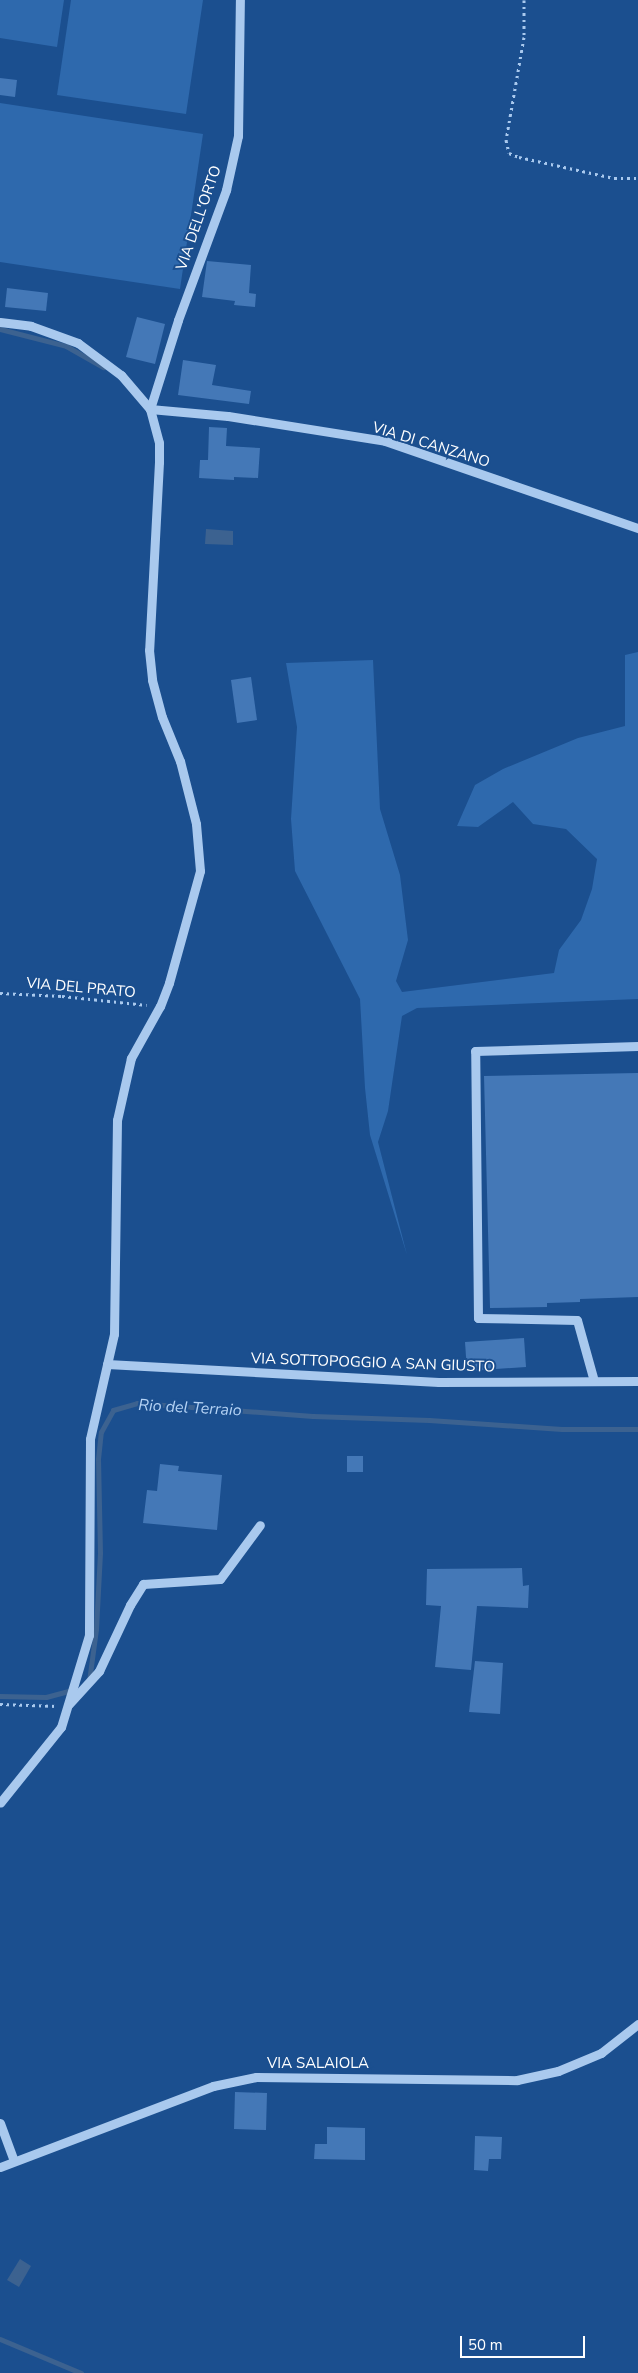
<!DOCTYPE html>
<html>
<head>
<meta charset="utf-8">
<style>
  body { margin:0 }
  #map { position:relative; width:638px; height:2373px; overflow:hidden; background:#1b4f8f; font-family:"Nunito Sans",sans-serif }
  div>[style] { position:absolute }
  .green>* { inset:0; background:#2e69ad }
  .water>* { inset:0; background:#3c6290 }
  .stream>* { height:5px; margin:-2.5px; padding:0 2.5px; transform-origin:2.5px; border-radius:2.5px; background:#3c6290 }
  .building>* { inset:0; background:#4478b7 }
  .path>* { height:3px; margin-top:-1.5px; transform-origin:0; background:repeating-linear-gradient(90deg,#a9c9ee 0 2.5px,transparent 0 6.5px) }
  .minor>* { height:9px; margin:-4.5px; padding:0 4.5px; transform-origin:4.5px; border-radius:4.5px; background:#a9c9ee }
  span { translate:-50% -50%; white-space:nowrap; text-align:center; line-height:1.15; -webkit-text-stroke:4px #1b4f8f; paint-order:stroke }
  .street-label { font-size:15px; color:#fff }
  .water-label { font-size:16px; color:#b5d3f5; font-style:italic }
  .scale { position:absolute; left:460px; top:2336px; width:125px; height:22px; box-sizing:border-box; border:2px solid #fff; border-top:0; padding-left:6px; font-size:15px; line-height:18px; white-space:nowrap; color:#fff; -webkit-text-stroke:4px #1b4f8f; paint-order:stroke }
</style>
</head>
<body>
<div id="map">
  <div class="green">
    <div style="clip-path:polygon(0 0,64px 0,57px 47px,0 38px)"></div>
    <div style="clip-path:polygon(71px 0,203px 0,186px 114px,57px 95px)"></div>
    <div style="clip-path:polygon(0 103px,203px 134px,180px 289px,0 262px)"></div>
    <div style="clip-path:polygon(638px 652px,638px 999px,417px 1008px,402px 1016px,388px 1111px,378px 1142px,407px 1255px,370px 1135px,365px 1088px,360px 999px,295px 871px,291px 819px,297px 727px,286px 663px,373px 660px,380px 809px,400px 875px,408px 940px,396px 981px,402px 992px,554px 973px,559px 950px,581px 920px,592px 889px,597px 859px,566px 829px,533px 824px,513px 802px,478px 827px,457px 826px,475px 785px,503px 769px,578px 738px,625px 726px,625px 655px)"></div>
  </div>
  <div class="water">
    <div style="clip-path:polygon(206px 529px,233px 531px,233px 545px,205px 544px)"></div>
    <div style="clip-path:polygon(20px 2259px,31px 2266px,19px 2287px,7px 2280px)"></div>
  </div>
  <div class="stream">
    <div style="left:0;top:329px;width:68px;rotate:14.4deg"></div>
    <div style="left:66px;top:346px;width:43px;rotate:29.6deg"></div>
    <div style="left:89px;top:1681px;width:52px;rotate:-82.3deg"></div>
    <div style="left:96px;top:1629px;width:76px;rotate:-87deg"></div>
    <div style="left:100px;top:1553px;width:94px;rotate:-91.2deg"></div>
    <div style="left:98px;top:1459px;width:27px;rotate:-84deg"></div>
    <div style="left:101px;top:1432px;width:25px;rotate:-61deg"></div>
    <div style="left:113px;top:1410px;width:25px;rotate:-16deg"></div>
    <div style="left:137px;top:1403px;width:176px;rotate:4.2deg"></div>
    <div style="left:313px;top:1416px;width:116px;rotate:2deg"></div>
    <div style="left:429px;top:1420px;width:133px;rotate:3.9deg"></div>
    <div style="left:562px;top:1429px;width:76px"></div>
    <div style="left:0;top:1696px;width:46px;rotate:1.2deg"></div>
    <div style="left:46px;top:1697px;width:28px;rotate:-15deg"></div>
    <div style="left:0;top:2339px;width:88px;rotate:22.8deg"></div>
  </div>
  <div class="building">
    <div style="clip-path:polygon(0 78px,17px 80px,15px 97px,0 95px)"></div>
    <div style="clip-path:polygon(207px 261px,251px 265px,249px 293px,256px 294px,255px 307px,234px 305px,235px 301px,202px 297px)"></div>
    <div style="clip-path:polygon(7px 288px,48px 293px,46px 311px,5px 307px)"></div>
    <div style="clip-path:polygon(137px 317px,165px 324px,155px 364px,126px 357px)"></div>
    <div style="clip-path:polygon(183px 360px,216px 365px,212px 385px,251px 391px,249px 404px,178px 395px)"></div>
    <div style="clip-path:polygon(209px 427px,227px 428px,226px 446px,260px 448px,258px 478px,234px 477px,234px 480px,199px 478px,200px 460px,208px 460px)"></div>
    <div style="clip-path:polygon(251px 677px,257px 720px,237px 723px,231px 680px)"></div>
    <div style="clip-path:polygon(638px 1073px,638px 1297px,580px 1299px,580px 1302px,547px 1303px,547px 1307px,490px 1308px,484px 1076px)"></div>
    <div style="clip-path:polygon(524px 1338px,526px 1367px,467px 1371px,465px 1342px)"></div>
    <div style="clip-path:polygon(347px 1456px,363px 1456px,363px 1472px,347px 1472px)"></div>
    <div style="clip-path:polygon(160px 1464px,179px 1466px,178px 1471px,222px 1475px,217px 1530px,143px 1523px,147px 1490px,157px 1491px)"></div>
    <div style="clip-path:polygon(522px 1568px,523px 1586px,529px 1585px,528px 1608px,477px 1606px,471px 1670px,435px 1667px,441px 1606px,426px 1605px,427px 1569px)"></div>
    <div style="clip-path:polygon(475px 1661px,503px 1663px,500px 1714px,469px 1712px)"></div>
    <div style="clip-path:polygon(235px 2092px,267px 2093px,266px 2130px,234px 2129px)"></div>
    <div style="clip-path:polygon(327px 2127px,365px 2128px,365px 2160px,314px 2159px,315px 2144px,327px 2144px)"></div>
    <div style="clip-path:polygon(475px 2136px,502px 2137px,501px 2159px,489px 2159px,488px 2171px,474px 2170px)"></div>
  </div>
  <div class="path">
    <div style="left:524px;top:0;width:37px;rotate:90deg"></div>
    <div style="left:524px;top:37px;width:105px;rotate:99.9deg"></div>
    <div style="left:506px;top:140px;width:13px;rotate:77deg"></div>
    <div style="left:509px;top:153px;width:11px;rotate:22deg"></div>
    <div style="left:519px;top:157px;width:97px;rotate:12.5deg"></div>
    <div style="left:614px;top:178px;width:24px"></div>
    <div style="left:0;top:993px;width:62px;rotate:2.8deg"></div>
    <div style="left:62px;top:996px;width:85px;rotate:6deg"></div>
    <div style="left:0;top:1704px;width:57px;rotate:2deg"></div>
  </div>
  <div class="minor">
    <div style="left:0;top:322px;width:31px;rotate:7deg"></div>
    <div style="left:31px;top:326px;width:50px;rotate:19.9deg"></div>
    <div style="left:78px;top:343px;width:54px;rotate:36.7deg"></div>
    <div style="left:121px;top:375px;width:45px;rotate:49.5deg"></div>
    <div style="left:150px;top:409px;width:35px;rotate:75deg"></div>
    <div style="left:159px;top:443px;width:19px;rotate:90deg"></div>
    <div style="left:159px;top:462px;width:188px;rotate:93deg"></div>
    <div style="left:149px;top:650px;width:30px;rotate:84deg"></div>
    <div style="left:152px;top:680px;width:38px;rotate:75deg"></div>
    <div style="left:162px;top:717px;width:48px;rotate:67.8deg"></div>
    <div style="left:180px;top:761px;width:65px;rotate:75.7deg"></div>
    <div style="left:196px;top:824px;width:47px;rotate:85.1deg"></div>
    <div style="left:200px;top:871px;width:116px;rotate:105.5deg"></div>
    <div style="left:169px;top:983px;width:25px;rotate:111deg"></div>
    <div style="left:160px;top:1006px;width:60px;rotate:119.1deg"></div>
    <div style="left:131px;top:1058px;width:64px;rotate:102.7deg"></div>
    <div style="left:117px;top:1120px;width:214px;rotate:90.8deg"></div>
    <div style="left:114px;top:1334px;width:108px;rotate:102.9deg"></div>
    <div style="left:90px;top:1439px;width:196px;rotate:90.3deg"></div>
    <div style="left:89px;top:1635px;width:96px;rotate:106.9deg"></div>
    <div style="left:61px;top:1727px;width:97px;rotate:128.8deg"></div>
    <div style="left:150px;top:409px;width:78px;rotate:5.1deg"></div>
    <div style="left:228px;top:416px;width:159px;rotate:9deg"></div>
    <div style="left:385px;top:441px;width:268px;rotate:19deg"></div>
    <div style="left:150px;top:409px;width:93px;rotate:-72.5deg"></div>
    <div style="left:178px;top:320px;width:139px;rotate:-69.7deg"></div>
    <div style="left:226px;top:190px;width:55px;rotate:-77.5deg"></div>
    <div style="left:238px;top:136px;width:136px;rotate:-89.2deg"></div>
    <div style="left:107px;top:1364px;width:332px;rotate:3.1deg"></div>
    <div style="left:439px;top:1382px;width:199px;rotate:-0.3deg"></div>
    <div style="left:594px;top:1381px;width:63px;rotate:-105.6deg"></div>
    <div style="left:577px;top:1320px;width:99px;rotate:-178.8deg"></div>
    <div style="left:478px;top:1318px;width:267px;rotate:-90.6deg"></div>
    <div style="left:475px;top:1051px;width:163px;rotate:-1.8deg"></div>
    <div style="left:69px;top:1704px;width:45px;rotate:-47.7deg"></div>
    <div style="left:99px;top:1671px;width:73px;rotate:-64.8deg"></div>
    <div style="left:130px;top:1605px;width:25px;rotate:-58deg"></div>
    <div style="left:143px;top:1584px;width:77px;rotate:-3.7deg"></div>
    <div style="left:220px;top:1579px;width:67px;rotate:-53.5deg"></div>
    <div style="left:0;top:2123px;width:40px;rotate:69.8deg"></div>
    <div style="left:0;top:2167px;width:228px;rotate:-20.8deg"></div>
    <div style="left:213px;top:2086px;width:44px;rotate:-11.8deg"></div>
    <div style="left:256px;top:2077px;width:261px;rotate:0.7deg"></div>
    <div style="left:517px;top:2080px;width:42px;rotate:-12.4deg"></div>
    <div style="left:558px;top:2071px;width:47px;rotate:-22.7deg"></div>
    <div style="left:601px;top:2053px;width:47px;rotate:-38.1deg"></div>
  </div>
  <div class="street-label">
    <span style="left:199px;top:218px;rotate:-71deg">VIA DELL'ORTO</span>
    <span style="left:431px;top:445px;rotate:17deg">VIA DI CANZANO</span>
    <span style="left:81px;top:988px;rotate:5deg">VIA DEL PRATO</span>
    <span style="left:373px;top:1363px;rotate:2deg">VIA SOTTOPOGGIO A SAN GIUSTO</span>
    <span style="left:318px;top:2064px">VIA SALAIOLA</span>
  </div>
  <div class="water-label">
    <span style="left:190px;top:1408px;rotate:3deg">Rio del Terraio</span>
  </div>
  <div class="scale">50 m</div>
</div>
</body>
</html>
